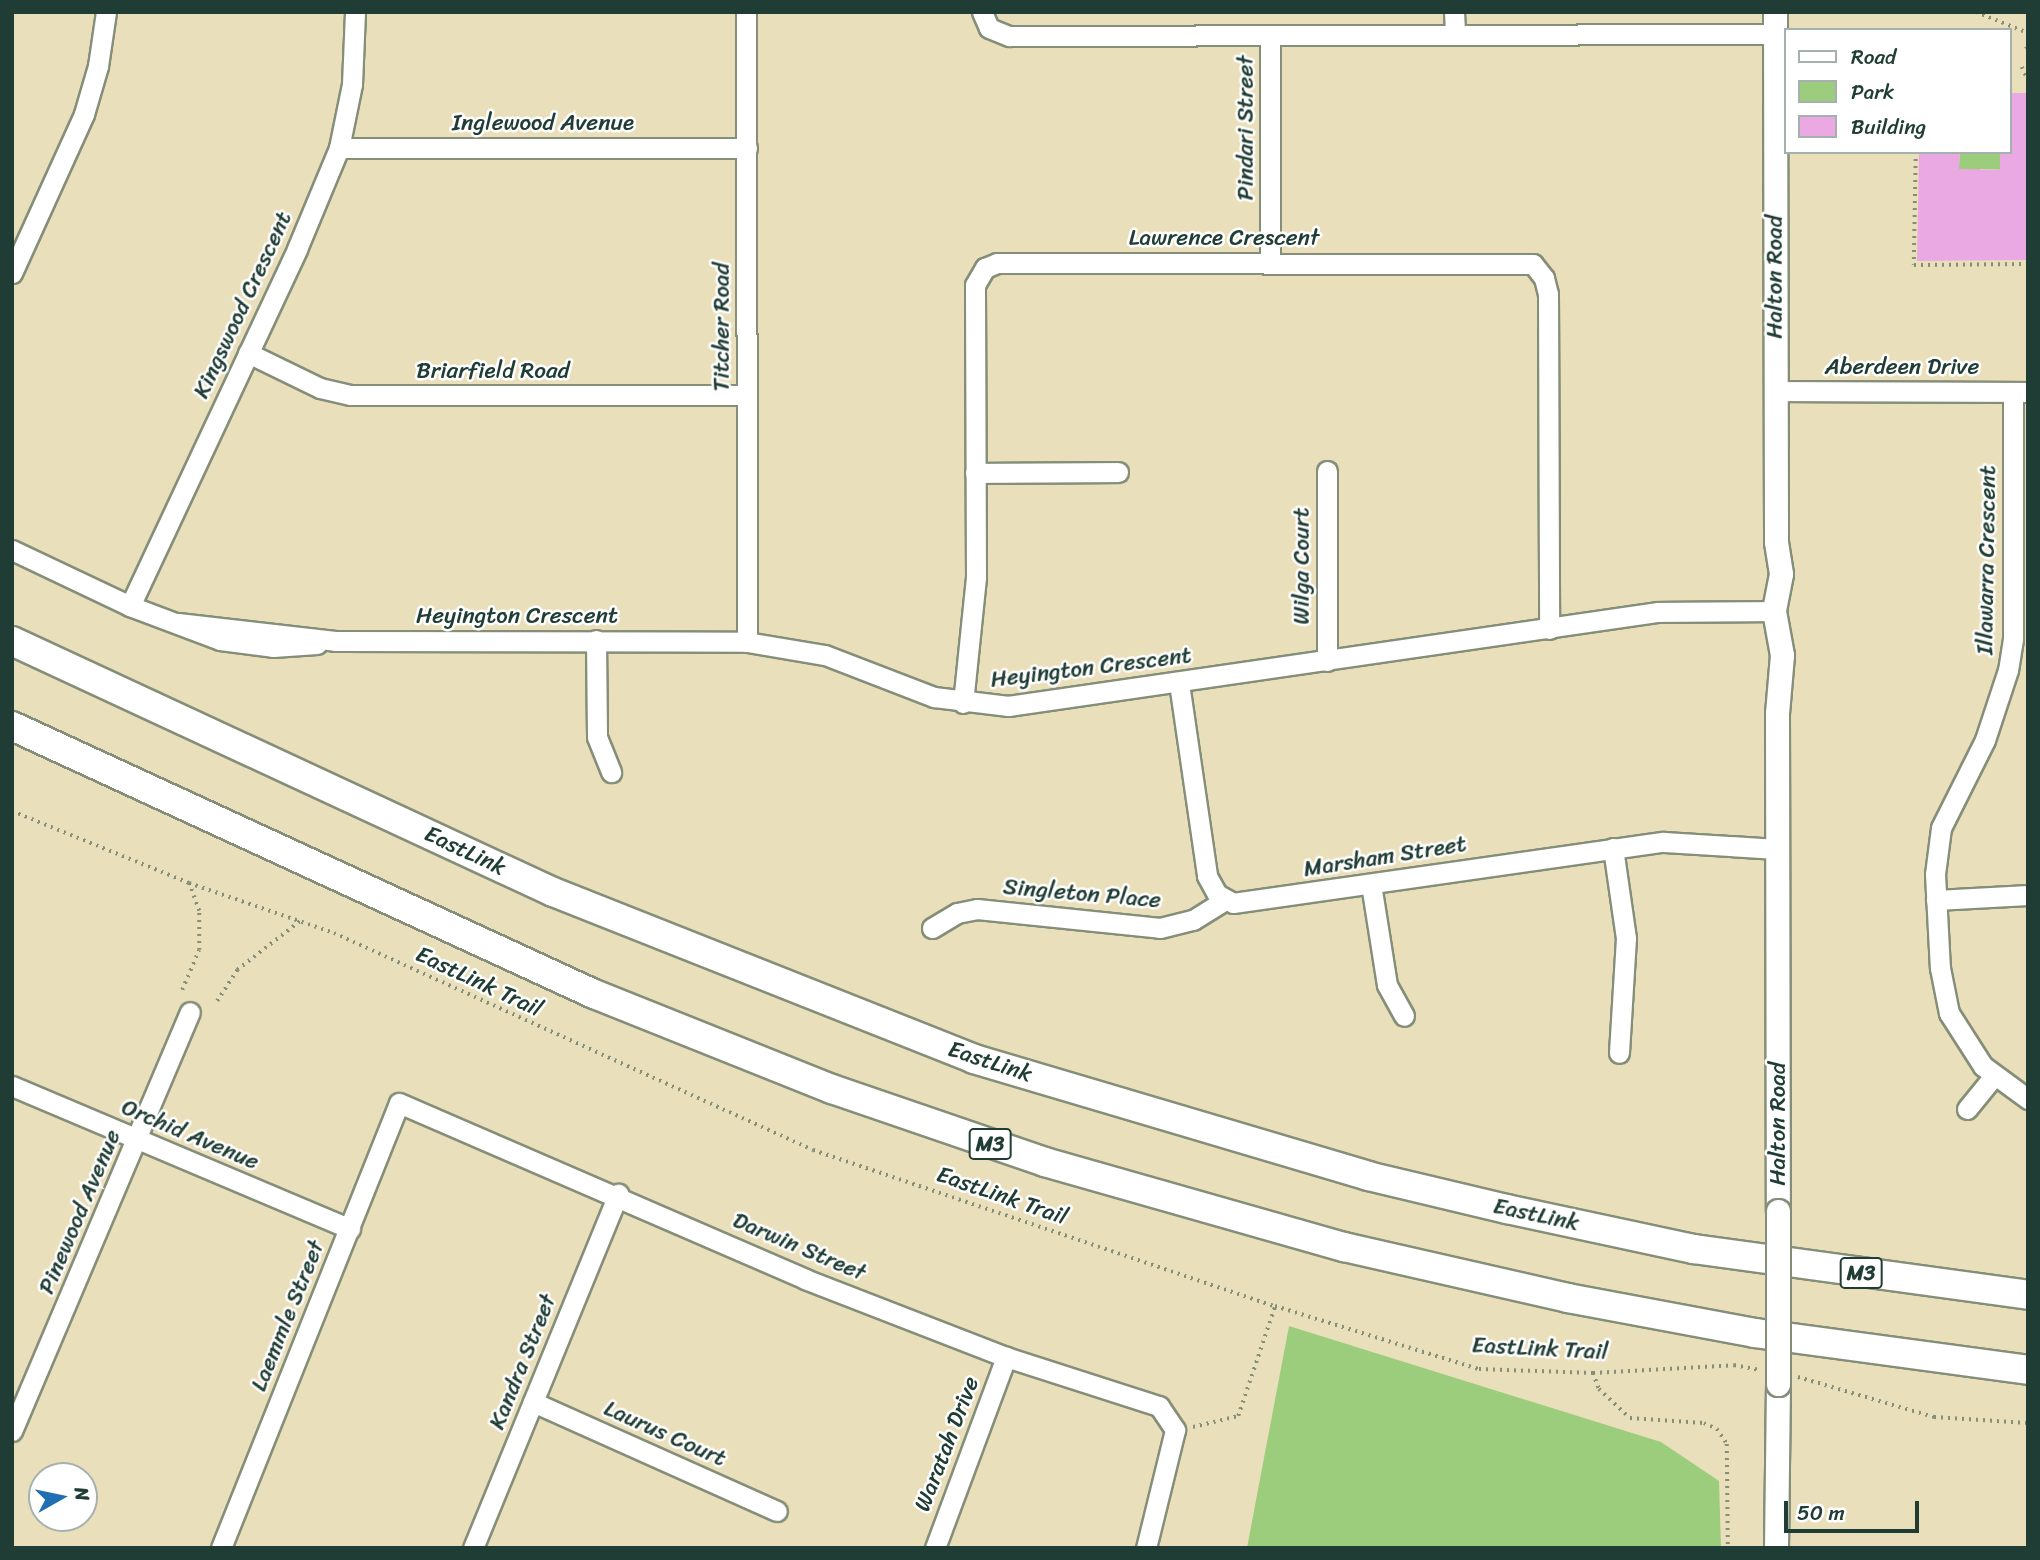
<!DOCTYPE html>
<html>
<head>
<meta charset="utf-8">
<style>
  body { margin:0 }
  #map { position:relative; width:2040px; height:1560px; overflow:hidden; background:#eadfbb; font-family:Sriracha,sans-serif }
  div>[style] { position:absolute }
  .green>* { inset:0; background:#9bcd7d }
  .building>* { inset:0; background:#eba9e4 }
  .path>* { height:3.5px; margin-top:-1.75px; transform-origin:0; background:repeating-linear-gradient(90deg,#848e78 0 2px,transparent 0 7px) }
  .roads { filter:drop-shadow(2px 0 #848e78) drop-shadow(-2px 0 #848e78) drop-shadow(0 2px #848e78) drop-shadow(0 -2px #848e78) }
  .minor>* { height:19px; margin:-9.5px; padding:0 9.5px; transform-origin:9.5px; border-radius:9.5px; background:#fff }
  .major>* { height:23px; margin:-11.5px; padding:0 11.5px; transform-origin:11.5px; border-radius:11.5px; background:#fff }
  .highway>* { height:28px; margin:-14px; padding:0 14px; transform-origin:14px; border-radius:14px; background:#fff }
  .bridges { filter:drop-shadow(2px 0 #848e78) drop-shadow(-2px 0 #848e78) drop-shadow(0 2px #848e78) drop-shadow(0 -2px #848e78) }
  .major-bridge>* { height:23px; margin:-11.5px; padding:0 11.5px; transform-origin:11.5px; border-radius:11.5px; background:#fff }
  span { translate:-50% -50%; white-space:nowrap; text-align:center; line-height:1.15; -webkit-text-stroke:5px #fff; paint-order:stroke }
  .shield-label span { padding:2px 5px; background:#fff; border:2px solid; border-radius:5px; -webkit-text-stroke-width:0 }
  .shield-label { font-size:21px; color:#1f3d34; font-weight:700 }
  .street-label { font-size:23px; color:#1f3d34 }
  .frame { position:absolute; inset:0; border:14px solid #1f3d34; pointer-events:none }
  .legend { position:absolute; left:1784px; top:28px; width:228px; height:126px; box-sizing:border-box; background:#fff; border:2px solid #a5b1ae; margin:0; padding:9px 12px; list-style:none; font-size:21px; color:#1f3d34 }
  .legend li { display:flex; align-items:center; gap:14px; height:35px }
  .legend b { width:35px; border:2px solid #a5b1ae }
  .north { position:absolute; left:28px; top:1462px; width:70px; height:70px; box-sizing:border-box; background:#fff; border:2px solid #a5b1ae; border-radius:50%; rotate:81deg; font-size:19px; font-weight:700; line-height:28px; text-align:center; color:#1f3d34 }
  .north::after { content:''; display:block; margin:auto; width:24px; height:32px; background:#1f6fb2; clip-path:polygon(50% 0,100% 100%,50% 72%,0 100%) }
  .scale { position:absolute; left:1784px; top:1501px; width:135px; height:32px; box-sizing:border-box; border:4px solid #1f3d34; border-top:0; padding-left:9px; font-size:21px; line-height:24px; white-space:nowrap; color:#1f3d34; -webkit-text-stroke:5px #fff; paint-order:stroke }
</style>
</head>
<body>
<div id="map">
  <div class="green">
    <div style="clip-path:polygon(1960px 152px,2000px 152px,2013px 170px,1980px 169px,1980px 175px,1946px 166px,1959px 166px)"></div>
    <div style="clip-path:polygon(1289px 1326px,1661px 1442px,1719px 1481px,1721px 1548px,1247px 1548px)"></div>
  </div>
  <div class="building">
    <div style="clip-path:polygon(2010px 93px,2028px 93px,2028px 260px,1917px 261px,1919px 152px,1960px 152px,1959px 169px,2000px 170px,2000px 152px,2010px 152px)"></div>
  </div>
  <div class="path">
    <div style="left:1976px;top:12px;width:56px;rotate:22deg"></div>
    <div style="left:2026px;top:49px;width:8px;rotate:-76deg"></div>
    <div style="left:2022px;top:67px;width:14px;rotate:65deg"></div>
    <div style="left:1916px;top:152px;width:113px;rotate:91deg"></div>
    <div style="left:1914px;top:265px;width:114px;rotate:-0.5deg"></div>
    <div style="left:12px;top:811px;width:191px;rotate:22.1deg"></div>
    <div style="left:189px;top:883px;width:153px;rotate:19deg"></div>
    <div style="left:334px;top:933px;width:526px;rotate:24.37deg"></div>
    <div style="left:813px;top:1150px;width:488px;rotate:18.7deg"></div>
    <div style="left:1275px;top:1306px;width:214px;rotate:17.2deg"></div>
    <div style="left:1479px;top:1369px;width:114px;rotate:2deg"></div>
    <div style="left:1593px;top:1373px;width:141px;rotate:-3.2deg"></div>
    <div style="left:1734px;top:1365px;width:25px;rotate:11deg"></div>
    <div style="left:182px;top:990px;width:43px;rotate:-67deg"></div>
    <div style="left:199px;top:950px;width:39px;rotate:-90deg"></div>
    <div style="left:199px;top:911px;width:30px;rotate:-110deg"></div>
    <div style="left:217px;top:1001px;width:37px;rotate:-57deg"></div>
    <div style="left:237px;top:970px;width:80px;rotate:-37.9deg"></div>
    <div style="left:1593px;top:1373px;width:17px;rotate:69deg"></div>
    <div style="left:1599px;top:1389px;width:42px;rotate:43.1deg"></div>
    <div style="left:1630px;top:1418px;width:74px;rotate:3.9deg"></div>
    <div style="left:1704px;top:1423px;width:14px;rotate:25deg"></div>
    <div style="left:1717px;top:1429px;width:18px;rotate:56deg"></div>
    <div style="left:1727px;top:1444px;width:104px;rotate:89.4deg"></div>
    <div style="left:1798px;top:1377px;width:142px;rotate:16.4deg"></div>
    <div style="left:1934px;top:1417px;width:94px;rotate:3.7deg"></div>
    <div style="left:1193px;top:1427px;width:46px;rotate:-13.7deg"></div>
    <div style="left:1238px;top:1416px;width:116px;rotate:-71.4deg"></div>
  </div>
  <div class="roads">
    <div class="minor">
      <div style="left:746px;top:12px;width:630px;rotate:89.91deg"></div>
      <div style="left:982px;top:12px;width:17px;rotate:66deg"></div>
      <div style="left:989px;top:28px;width:22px;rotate:22deg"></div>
      <div style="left:1009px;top:36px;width:766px;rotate:-0.15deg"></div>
      <div style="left:1454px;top:12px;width:22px;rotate:87deg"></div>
      <div style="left:339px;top:148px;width:408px"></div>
      <div style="left:1270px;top:262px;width:227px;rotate:-90deg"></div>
      <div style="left:12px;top:273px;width:175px;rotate:-65.6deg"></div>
      <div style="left:84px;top:114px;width:50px;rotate:-73.7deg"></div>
      <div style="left:98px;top:66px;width:55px;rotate:-81.6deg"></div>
      <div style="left:248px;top:353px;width:80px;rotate:25.9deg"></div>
      <div style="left:320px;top:388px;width:31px;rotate:13deg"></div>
      <div style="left:350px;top:395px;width:397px"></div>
      <div style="left:1776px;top:391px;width:252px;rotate:0.2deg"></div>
      <div style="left:2013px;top:392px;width:247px;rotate:90deg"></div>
      <div style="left:2013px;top:639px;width:31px;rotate:99deg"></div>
      <div style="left:2008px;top:670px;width:74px;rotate:108.2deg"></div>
      <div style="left:1985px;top:740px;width:98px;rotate:116.6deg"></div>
      <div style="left:1941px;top:828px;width:46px;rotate:97.4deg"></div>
      <div style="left:1935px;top:874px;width:94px;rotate:87deg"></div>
      <div style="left:1940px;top:968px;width:46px;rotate:78.7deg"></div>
      <div style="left:1949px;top:1013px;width:63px;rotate:57.3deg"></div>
      <div style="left:1983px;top:1066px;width:56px;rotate:36.3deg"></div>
      <div style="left:975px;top:473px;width:143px;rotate:-0.4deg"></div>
      <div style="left:12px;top:550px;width:131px;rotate:25.4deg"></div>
      <div style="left:130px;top:606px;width:96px;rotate:20.7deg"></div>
      <div style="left:220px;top:640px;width:53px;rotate:7.5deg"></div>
      <div style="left:273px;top:647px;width:44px;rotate:-3.9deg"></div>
      <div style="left:130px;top:606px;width:394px;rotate:-64.9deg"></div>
      <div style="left:297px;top:249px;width:109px;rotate:-67.4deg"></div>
      <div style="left:339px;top:148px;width:65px;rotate:-78.5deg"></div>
      <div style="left:352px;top:84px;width:72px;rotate:-87.6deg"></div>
      <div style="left:178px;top:623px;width:158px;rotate:6.5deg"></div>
      <div style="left:335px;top:641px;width:412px;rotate:0.1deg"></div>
      <div style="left:747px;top:642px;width:79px;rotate:9.5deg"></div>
      <div style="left:825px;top:655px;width:117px;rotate:21.1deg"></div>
      <div style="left:934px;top:697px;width:75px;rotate:6.9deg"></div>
      <div style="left:1008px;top:706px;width:657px;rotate:-8.23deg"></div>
      <div style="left:1658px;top:612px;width:116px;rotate:-0.5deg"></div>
      <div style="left:596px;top:640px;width:97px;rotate:89.4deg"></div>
      <div style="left:597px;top:737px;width:38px;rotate:68deg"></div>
      <div style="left:1327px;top:661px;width:190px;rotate:-90deg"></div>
      <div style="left:1179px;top:683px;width:195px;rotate:81.7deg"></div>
      <div style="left:1207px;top:876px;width:21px;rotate:61deg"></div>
      <div style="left:1217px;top:894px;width:18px;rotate:29deg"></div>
      <div style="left:1233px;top:903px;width:435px;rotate:-8.1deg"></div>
      <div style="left:1664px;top:842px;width:113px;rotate:3.5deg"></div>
      <div style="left:963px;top:703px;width:127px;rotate:-84.1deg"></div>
      <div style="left:976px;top:577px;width:292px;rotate:-90.2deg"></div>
      <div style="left:975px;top:285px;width:20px;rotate:-60deg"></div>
      <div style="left:985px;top:268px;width:13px;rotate:-23deg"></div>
      <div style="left:997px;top:263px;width:536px;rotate:0.11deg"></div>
      <div style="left:1533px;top:264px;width:18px;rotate:52deg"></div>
      <div style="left:1544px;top:278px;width:16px;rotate:76deg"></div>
      <div style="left:1548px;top:294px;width:335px;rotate:89.8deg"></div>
      <div style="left:1613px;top:848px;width:91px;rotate:81.8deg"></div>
      <div style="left:1626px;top:938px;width:115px;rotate:93.5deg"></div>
      <div style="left:1371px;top:884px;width:102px;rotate:81deg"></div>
      <div style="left:1387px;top:985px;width:35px;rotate:61deg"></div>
      <div style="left:1936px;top:900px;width:92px;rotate:-3.1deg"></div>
      <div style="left:932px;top:928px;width:29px;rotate:-31deg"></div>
      <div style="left:957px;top:913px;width:20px;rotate:-11deg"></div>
      <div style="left:977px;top:909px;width:184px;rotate:5.9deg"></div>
      <div style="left:1160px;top:928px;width:34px;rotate:-14deg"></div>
      <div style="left:1193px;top:920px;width:38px;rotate:-32deg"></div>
      <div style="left:12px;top:1086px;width:367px;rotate:22.9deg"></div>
      <div style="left:1967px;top:1109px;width:41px;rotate:-50.9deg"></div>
      <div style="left:533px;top:1402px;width:267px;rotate:24.1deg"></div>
      <div style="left:12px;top:1431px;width:455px;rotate:-67deg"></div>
      <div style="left:221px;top:1548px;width:479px;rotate:-68.2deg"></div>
      <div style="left:399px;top:1103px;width:443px;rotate:23.4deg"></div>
      <div style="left:805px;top:1279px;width:216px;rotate:21.2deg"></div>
      <div style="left:1006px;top:1357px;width:161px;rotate:17.8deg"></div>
      <div style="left:1159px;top:1406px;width:29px;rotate:56deg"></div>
      <div style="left:1175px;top:1430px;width:122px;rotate:103.8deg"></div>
      <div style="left:473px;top:1548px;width:383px;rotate:-67.7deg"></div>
      <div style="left:935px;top:1548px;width:204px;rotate:-69.6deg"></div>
    </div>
    <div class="major">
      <div style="left:1775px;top:12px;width:530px;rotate:89.89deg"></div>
      <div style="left:1776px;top:542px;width:32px;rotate:81deg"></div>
      <div style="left:1781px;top:574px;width:38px;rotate:101deg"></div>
      <div style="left:1774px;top:611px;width:45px;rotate:79.7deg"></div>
      <div style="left:1782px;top:655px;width:58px;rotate:94.9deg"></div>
      <div style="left:1777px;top:713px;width:498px;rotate:89.9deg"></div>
      <div style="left:1776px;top:1548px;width:164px;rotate:-89.3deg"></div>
    </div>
    <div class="highway">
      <div style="left:12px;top:641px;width:596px;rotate:24.89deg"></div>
      <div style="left:553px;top:892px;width:453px;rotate:21.6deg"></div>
      <div style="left:974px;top:1059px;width:411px;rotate:16.5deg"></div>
      <div style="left:1368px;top:1176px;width:143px;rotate:13.4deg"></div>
      <div style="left:1507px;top:1209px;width:191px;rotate:12.1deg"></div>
      <div style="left:1694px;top:1249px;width:337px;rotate:7.8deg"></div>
      <div style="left:12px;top:726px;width:641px;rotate:24.73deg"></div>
      <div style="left:594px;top:994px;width:256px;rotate:21.8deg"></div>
      <div style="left:832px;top:1089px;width:225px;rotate:18.9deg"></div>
      <div style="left:1045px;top:1162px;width:311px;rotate:15.9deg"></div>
      <div style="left:1344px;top:1247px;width:230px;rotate:12.8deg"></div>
      <div style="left:1568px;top:1298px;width:190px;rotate:10.6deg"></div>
      <div style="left:1755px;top:1333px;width:275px;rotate:7.7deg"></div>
    </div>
  </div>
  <div class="bridges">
    <div class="major-bridge">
      <div style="left:1778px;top:1211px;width:173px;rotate:90deg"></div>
    </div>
  </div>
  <div class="shield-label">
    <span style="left:990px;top:1144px">M3</span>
    <span style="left:1861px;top:1273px">M3</span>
  </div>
  <div class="street-label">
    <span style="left:543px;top:123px">Inglewood Avenue</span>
    <span style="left:1246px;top:128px;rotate:-90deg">Pindari Street</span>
    <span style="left:1224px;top:238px">Lawrence Crescent</span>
    <span style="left:1775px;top:277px;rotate:-90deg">Halton Road</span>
    <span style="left:243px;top:305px;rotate:-65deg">Kingswood Crescent</span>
    <span style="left:722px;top:327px;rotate:-90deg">Titcher Road</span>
    <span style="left:1902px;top:367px">Aberdeen Drive</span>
    <span style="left:493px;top:371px">Briarfield Road</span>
    <span style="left:1987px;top:560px;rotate:-89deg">Illawarra Crescent</span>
    <span style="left:1302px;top:566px;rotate:-90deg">Wilga Court</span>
    <span style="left:517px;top:616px">Heyington Crescent</span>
    <span style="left:1091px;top:668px;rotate:-7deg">Heyington Crescent</span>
    <span style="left:465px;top:851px;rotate:25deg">EastLink</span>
    <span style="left:1385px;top:857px;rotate:-9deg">Marsham Street</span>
    <span style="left:1082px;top:894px;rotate:5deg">Singleton Place</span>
    <span style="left:479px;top:982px;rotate:25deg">EastLink Trail</span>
    <span style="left:990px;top:1062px;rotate:18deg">EastLink</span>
    <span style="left:1778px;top:1124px;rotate:-90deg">Halton Road</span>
    <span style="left:190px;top:1135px;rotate:23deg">Orchid Avenue</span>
    <span style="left:1002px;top:1196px;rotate:19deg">EastLink Trail</span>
    <span style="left:80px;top:1212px;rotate:-67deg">Pinewood Avenue</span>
    <span style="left:1536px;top:1215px;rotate:12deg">EastLink</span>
    <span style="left:799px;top:1247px;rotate:23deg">Darwin Street</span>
    <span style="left:288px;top:1316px;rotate:-68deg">Laemmle Street</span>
    <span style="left:1540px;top:1349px;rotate:3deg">EastLink Trail</span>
    <span style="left:523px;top:1362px;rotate:-68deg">Kandra Street</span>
    <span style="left:665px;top:1434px;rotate:24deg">Laurus Court</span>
    <span style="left:947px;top:1444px;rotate:-69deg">Waratah Drive</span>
  </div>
  <div class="frame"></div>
  <ul class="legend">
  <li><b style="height:9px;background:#fff"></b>Road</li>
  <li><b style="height:19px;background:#9bcd7d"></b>Park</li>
  <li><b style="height:19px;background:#eba9e4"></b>Building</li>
  </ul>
  <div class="north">N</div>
  <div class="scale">50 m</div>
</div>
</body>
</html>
